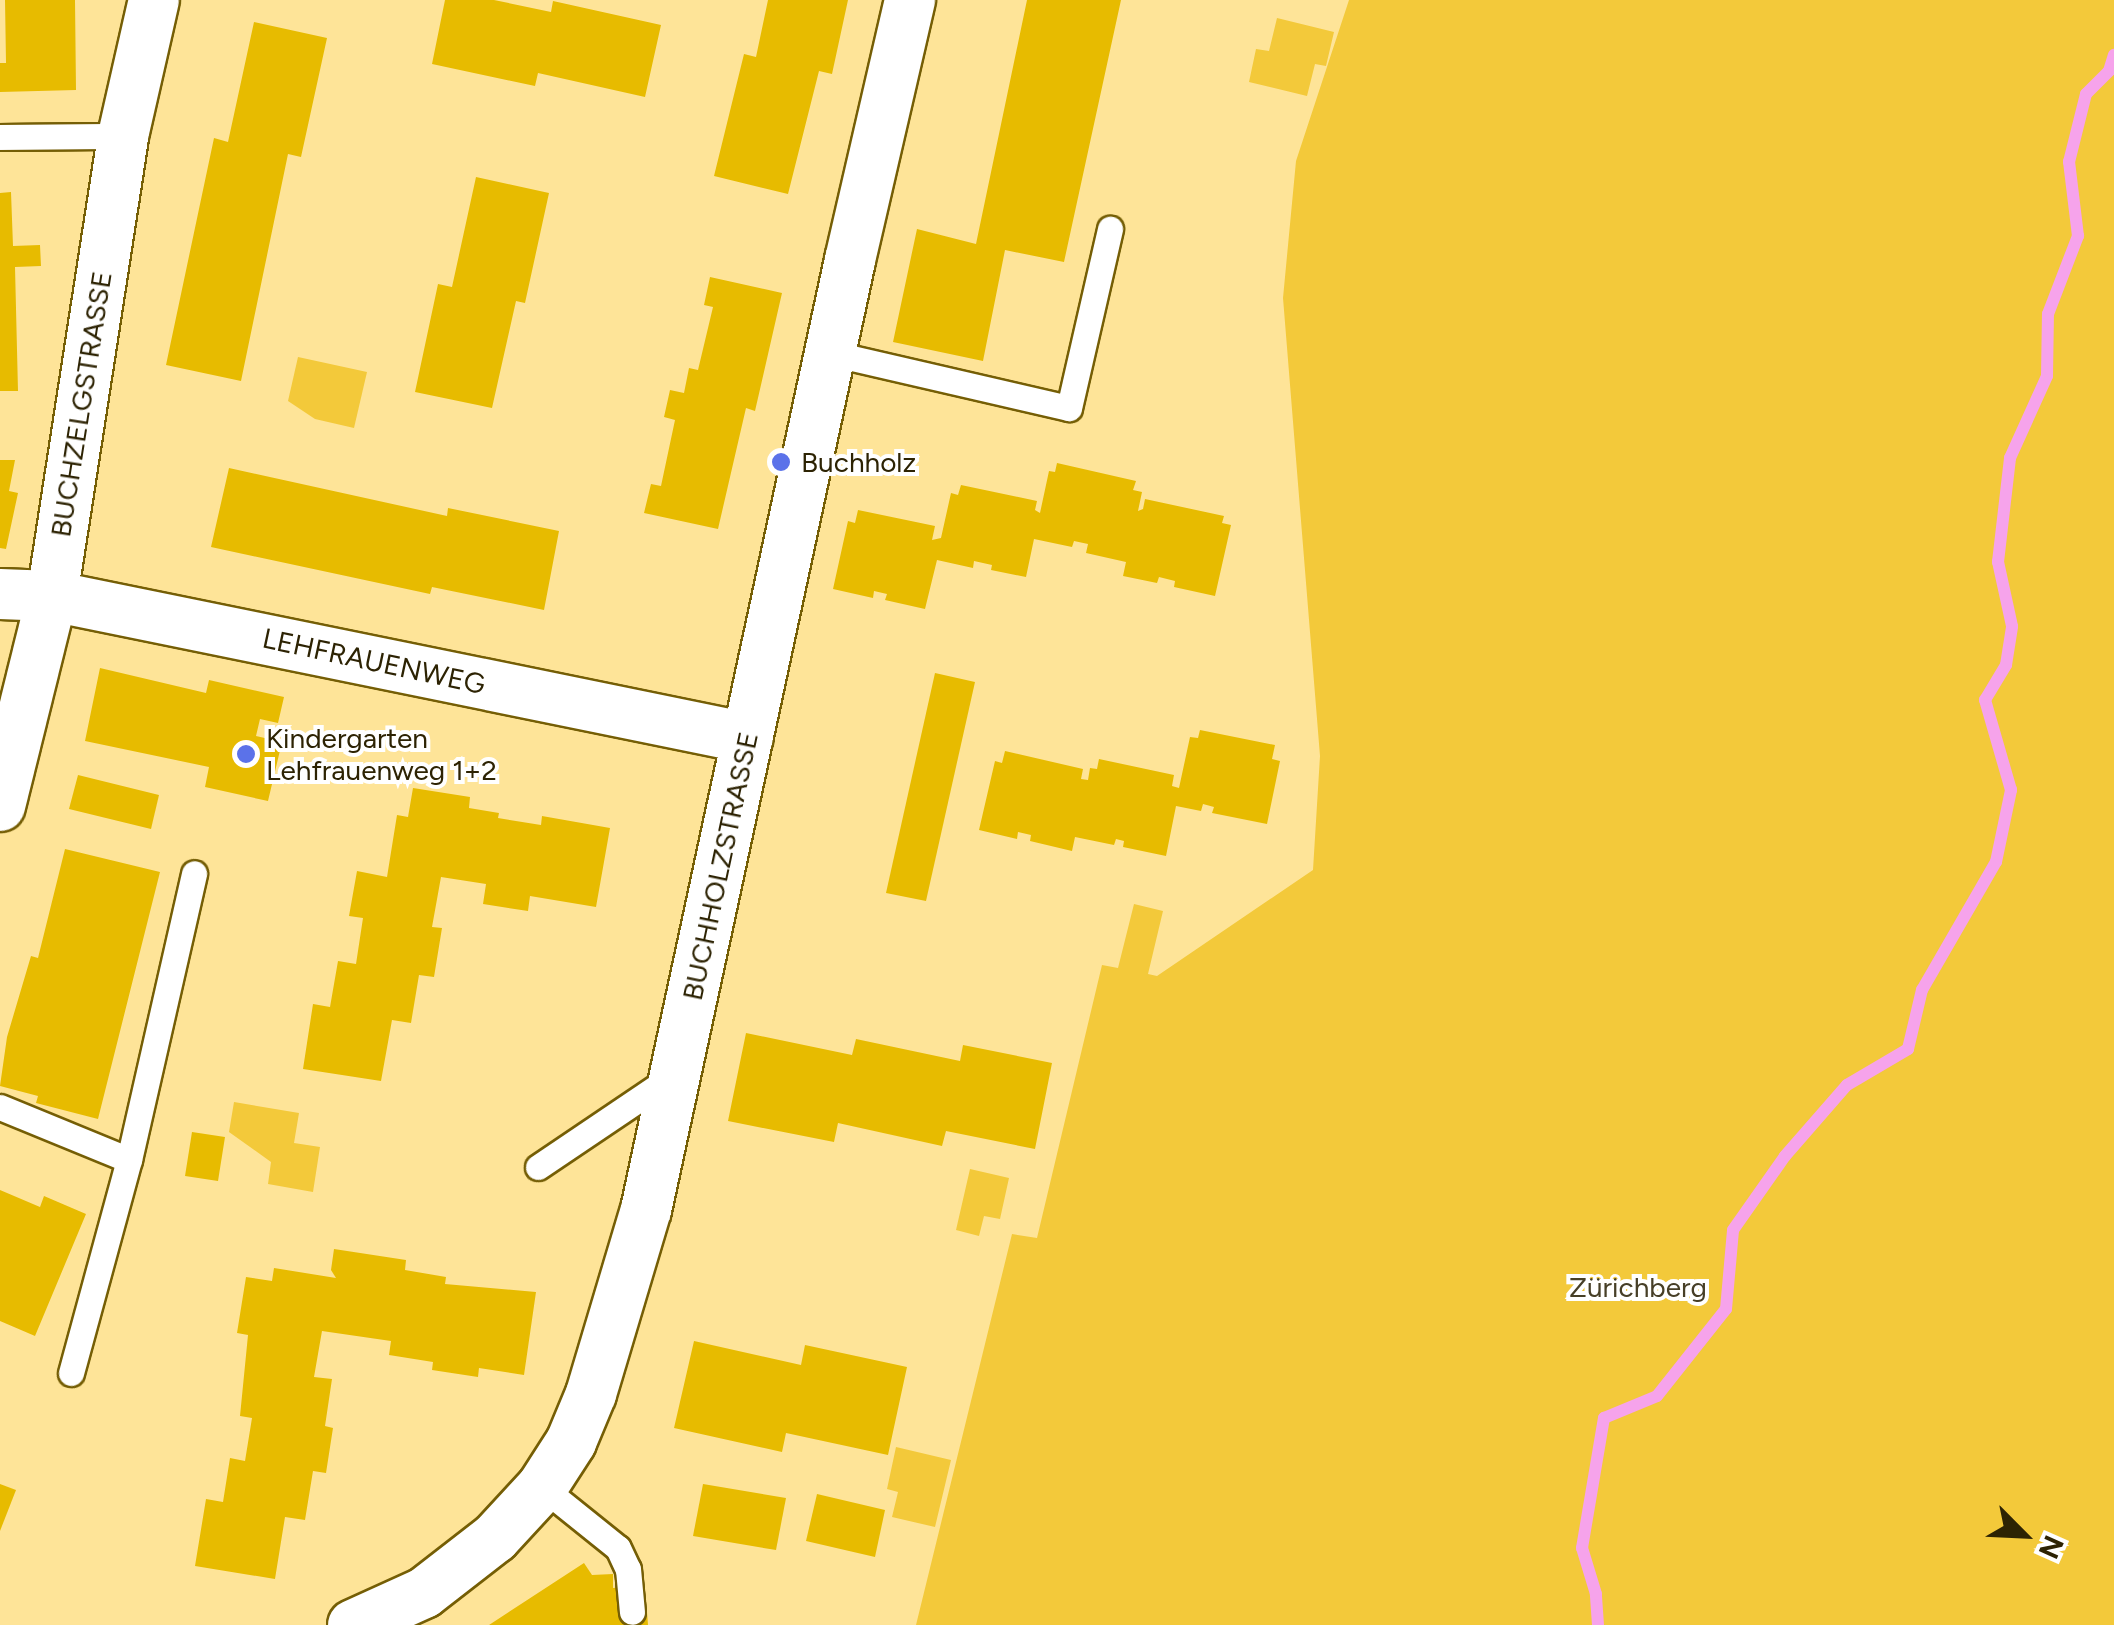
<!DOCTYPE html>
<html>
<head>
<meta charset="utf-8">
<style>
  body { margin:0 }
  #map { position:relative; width:2114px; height:1625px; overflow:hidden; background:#fee498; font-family:Figtree,sans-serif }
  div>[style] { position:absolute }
  .green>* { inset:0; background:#f3c93a }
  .stream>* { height:12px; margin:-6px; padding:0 6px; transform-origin:6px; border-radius:6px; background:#f6a3eb }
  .building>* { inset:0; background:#e7bb00 }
  .roads { filter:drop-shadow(2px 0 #755e05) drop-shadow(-2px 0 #755e05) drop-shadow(0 2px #755e05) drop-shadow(0 -2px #755e05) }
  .service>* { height:25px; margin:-12.5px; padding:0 12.5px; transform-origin:12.5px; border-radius:12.5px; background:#fff }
  .minor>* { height:50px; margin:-25px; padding:0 25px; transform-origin:25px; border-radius:25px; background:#fff }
  .dots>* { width:28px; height:28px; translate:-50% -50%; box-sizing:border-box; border:5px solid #fff; border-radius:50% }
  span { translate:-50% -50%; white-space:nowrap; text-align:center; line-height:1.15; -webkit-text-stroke:8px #fff; paint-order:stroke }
  .street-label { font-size:28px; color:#2d2303 }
  .poi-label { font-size:28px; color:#2d2303 }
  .left { translate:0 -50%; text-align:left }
  .park-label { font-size:28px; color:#473f27 }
  .north { position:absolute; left:1974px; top:1485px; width:100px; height:100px; -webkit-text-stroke:8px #fff; paint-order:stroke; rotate:114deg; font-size:28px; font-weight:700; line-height:40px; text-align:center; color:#2d2303 }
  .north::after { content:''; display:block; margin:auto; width:35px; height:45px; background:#2d2303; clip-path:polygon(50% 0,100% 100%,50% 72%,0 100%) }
</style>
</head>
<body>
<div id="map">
  <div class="green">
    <div style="clip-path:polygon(1349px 0,2114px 0,2114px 1625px,916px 1625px,1012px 1234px,1037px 1238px,1102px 965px,1118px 968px,1134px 904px,1163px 911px,1148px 974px,1157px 976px,1313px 870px,1320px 756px,1283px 298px,1296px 161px)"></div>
    <div style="clip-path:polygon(1277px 18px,1334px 32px,1326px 66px,1315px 64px,1307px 96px,1249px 82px,1256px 49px,1269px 51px)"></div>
    <div style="clip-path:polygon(298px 357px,367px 372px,354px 428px,315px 419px,288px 401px)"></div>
    <div style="clip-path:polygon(234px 1102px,299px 1113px,294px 1143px,320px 1147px,313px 1192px,268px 1184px,271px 1162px,229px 1132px)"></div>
    <div style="clip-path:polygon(970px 1169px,1009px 1178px,1000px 1219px,984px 1216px,979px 1236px,956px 1230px)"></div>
    <div style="clip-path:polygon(896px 1447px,951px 1460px,935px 1527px,892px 1517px,898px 1492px,887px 1489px)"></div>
  </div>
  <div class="stream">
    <div style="left:1598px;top:1625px;width:31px;rotate:-94deg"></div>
    <div style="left:1596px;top:1594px;width:48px;rotate:-106.9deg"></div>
    <div style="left:1582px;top:1548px;width:132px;rotate:-80.4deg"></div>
    <div style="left:1604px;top:1418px;width:57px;rotate:-22.5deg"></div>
    <div style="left:1657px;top:1396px;width:111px;rotate:-51.6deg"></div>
    <div style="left:1726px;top:1309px;width:79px;rotate:-84.9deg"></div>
    <div style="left:1733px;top:1230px;width:90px;rotate:-54.9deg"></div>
    <div style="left:1785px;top:1156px;width:94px;rotate:-48.9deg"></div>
    <div style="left:1847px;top:1085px;width:71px;rotate:-30.5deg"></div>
    <div style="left:1908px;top:1049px;width:61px;rotate:-76.7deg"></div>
    <div style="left:1922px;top:990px;width:148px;rotate:-60deg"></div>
    <div style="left:1996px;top:862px;width:74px;rotate:-78.2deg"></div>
    <div style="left:2011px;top:790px;width:94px;rotate:-106.1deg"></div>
    <div style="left:1985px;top:700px;width:41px;rotate:-59deg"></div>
    <div style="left:2006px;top:665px;width:39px;rotate:-81deg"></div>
    <div style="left:2012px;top:626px;width:66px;rotate:-102.3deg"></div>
    <div style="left:1998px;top:562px;width:105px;rotate:-83.4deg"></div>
    <div style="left:2010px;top:458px;width:90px;rotate:-65.7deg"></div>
    <div style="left:2047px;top:376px;width:62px;rotate:-89.1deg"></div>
    <div style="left:2048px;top:314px;width:84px;rotate:-69deg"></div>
    <div style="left:2078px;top:236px;width:75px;rotate:-96.9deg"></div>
    <div style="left:2069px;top:162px;width:70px;rotate:-76deg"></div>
    <div style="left:2086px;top:94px;width:33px;rotate:-45deg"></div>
    <div style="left:2109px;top:71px;width:17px;rotate:-73deg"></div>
  </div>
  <div class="building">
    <div style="clip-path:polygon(5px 0,75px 0,76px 90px,0 92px,0 63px,6px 63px)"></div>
    <div style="clip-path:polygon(445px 0,494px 0,551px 12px,553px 1px,661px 25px,645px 97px,538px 73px,535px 86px,432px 64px)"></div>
    <div style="clip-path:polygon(768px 0,848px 0,832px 74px,819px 71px,788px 194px,714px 176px,744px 54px,756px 57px)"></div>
    <div style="clip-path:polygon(1027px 0,1121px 0,1064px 262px,1005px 250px,983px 361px,893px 342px,917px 229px,976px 244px)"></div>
    <div style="clip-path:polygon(254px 22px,327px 38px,301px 157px,288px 154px,241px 381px,166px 365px,214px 138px,228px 142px)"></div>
    <div style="clip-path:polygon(476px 177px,549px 193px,525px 303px,516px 301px,492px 408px,415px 392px,438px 284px,452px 287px)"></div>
    <div style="clip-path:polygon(11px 192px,13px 246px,40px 245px,41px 266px,15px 267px,18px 391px,0 391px,0 193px)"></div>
    <div style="clip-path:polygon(710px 277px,782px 293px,755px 411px,746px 408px,718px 529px,644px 513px,651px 484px,661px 486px,675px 420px,664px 417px,670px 390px,684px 393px,689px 368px,698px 370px,713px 307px,704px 305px)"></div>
    <div style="clip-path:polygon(0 460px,15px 460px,9px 491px,18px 493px,6px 549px,0 548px)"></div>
    <div style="clip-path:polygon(1057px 463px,1136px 481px,1133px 490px,1142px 492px,1138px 511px,1143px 509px,1145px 499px,1224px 516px,1222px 523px,1231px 525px,1215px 596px,1174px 587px,1175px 581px,1159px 577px,1157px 583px,1123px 576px,1126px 562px,1086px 553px,1088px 544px,1074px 541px,1072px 547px,1034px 539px,1026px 577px,991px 570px,992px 565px,974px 561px,973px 568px,937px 560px,925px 609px,885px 600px,887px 594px,874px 591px,873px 598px,833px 589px,848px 521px,855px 523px,858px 510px,935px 526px,932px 540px,941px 538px,951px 493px,958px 495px,961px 485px,1037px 501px,1035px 510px,1040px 513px,1049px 471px,1055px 472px)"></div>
    <div style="clip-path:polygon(229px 468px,447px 516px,448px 508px,559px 531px,544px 610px,432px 587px,430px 594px,211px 547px)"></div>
    <div style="clip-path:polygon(100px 668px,206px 693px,209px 680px,284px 697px,278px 723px,260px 719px,256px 736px,282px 742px,268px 801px,205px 787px,209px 767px,85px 741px)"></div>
    <div style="clip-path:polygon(935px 673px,975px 682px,926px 901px,886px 893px)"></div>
    <div style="clip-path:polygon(1200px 730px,1275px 745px,1272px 759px,1280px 761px,1267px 824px,1212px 813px,1214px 807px,1203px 804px,1201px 811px,1176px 806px,1166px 856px,1123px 847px,1124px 841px,1116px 839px,1114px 845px,1075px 837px,1072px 851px,1030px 841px,1031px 835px,1018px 832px,1017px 839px,979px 830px,995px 761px,1002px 763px,1005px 751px,1083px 769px,1081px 779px,1088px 780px,1090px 768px,1097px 769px,1099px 759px,1174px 775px,1172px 786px,1179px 788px,1190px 737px,1198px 738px)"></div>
    <div style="clip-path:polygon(78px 775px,159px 795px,151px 829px,69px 809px)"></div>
    <div style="clip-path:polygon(413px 788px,470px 797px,469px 808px,499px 813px,498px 818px,541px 825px,542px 816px,610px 828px,596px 907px,530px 896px,528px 911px,483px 904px,486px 884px,441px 877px,432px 927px,442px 928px,434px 977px,419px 975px,411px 1023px,392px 1020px,381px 1081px,303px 1069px,313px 1004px,330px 1007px,338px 961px,356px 964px,363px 918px,349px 916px,357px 871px,387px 877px,397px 815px,408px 817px)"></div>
    <div style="clip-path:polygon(65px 849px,160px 872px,98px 1119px,36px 1103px,38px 1096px,0 1086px,7px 1037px,31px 956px,38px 958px)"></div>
    <div style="clip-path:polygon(746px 1033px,852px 1055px,856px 1039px,960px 1061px,963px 1045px,1052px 1063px,1035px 1149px,946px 1131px,942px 1146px,838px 1123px,834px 1142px,728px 1121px)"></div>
    <div style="clip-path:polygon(192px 1132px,225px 1137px,218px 1181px,185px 1176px)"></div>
    <div style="clip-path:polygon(0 1190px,40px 1207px,44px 1196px,86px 1214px,35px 1336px,0 1321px)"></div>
    <div style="clip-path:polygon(334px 1249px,406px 1260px,405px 1270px,446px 1277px,445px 1284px,536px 1292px,524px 1375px,479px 1368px,478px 1377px,432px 1370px,433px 1362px,389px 1355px,391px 1341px,322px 1331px,314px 1377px,332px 1379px,325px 1426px,333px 1428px,326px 1473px,313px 1471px,305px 1520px,285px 1517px,275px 1579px,195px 1566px,206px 1499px,223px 1502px,230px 1458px,245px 1461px,252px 1418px,240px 1416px,248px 1335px,237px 1333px,246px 1277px,272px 1281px,274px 1268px,336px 1278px,331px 1270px)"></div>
    <div style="clip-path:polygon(694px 1341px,801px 1365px,805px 1345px,907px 1367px,888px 1455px,786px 1433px,782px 1452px,674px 1428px)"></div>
    <div style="clip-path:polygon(0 1484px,16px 1490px,0 1531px)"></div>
    <div style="clip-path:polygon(703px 1484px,786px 1498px,776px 1550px,693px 1536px)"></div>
    <div style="clip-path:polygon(817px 1494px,885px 1510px,875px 1557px,806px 1541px)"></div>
    <div style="clip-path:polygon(584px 1563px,592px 1575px,613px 1574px,613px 1588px,624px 1587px,626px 1612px,647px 1612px,648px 1625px,489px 1625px)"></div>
  </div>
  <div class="roads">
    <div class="service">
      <div style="left:0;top:137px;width:123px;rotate:-0.5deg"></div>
      <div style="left:830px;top:353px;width:245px;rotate:13deg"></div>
      <div style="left:1069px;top:408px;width:184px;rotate:-77.1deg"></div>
      <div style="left:0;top:1107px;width:139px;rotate:22.3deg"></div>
      <div style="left:129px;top:1160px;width:294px;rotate:-77.2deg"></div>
      <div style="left:538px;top:1167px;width:159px;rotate:-34deg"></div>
      <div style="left:71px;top:1373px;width:221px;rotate:-74.8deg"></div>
      <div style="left:542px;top:1487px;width:97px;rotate:38.8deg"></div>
      <div style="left:618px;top:1548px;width:23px;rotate:65deg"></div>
      <div style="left:628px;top:1569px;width:43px;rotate:84.7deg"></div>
    </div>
    <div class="minor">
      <div style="left:0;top:594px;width:52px;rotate:2.2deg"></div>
      <div style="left:52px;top:596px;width:710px;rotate:11.53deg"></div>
      <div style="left:0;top:806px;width:216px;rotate:-76.1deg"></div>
      <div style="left:52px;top:596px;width:465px;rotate:-81.2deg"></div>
      <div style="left:123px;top:136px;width:139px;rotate:-77.2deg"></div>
      <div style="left:353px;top:1625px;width:78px;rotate:-24.3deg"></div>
      <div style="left:424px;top:1593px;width:90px;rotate:-37.8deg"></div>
      <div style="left:495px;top:1538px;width:69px;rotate:-47.3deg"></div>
      <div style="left:542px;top:1487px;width:54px;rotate:-57.2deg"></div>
      <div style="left:571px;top:1442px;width:52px;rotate:-67.4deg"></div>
      <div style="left:591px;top:1394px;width:192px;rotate:-73.4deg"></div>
      <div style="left:646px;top:1210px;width:972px;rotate:-77.88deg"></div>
      <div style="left:850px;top:260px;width:267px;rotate:-77deg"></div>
    </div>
  </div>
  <div class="dots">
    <div style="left:781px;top:462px;background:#5b72e9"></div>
    <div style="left:246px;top:754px;background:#5b72e9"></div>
  </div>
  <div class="street-label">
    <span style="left:81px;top:404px;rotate:-81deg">BUCHZELGSTRASSE</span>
    <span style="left:374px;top:661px;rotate:12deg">LEHFRAUENWEG</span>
    <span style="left:720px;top:866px;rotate:-78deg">BUCHHOLZSTRASSE</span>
  </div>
  <div class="poi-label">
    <span class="left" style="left:801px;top:462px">Buchholz</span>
    <span class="left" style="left:266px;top:754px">Kindergarten<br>Lehfrauenweg 1+2</span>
  </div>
  <div class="park-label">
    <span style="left:1638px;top:1287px">Zürichberg</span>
  </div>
  <div class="north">N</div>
</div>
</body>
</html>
